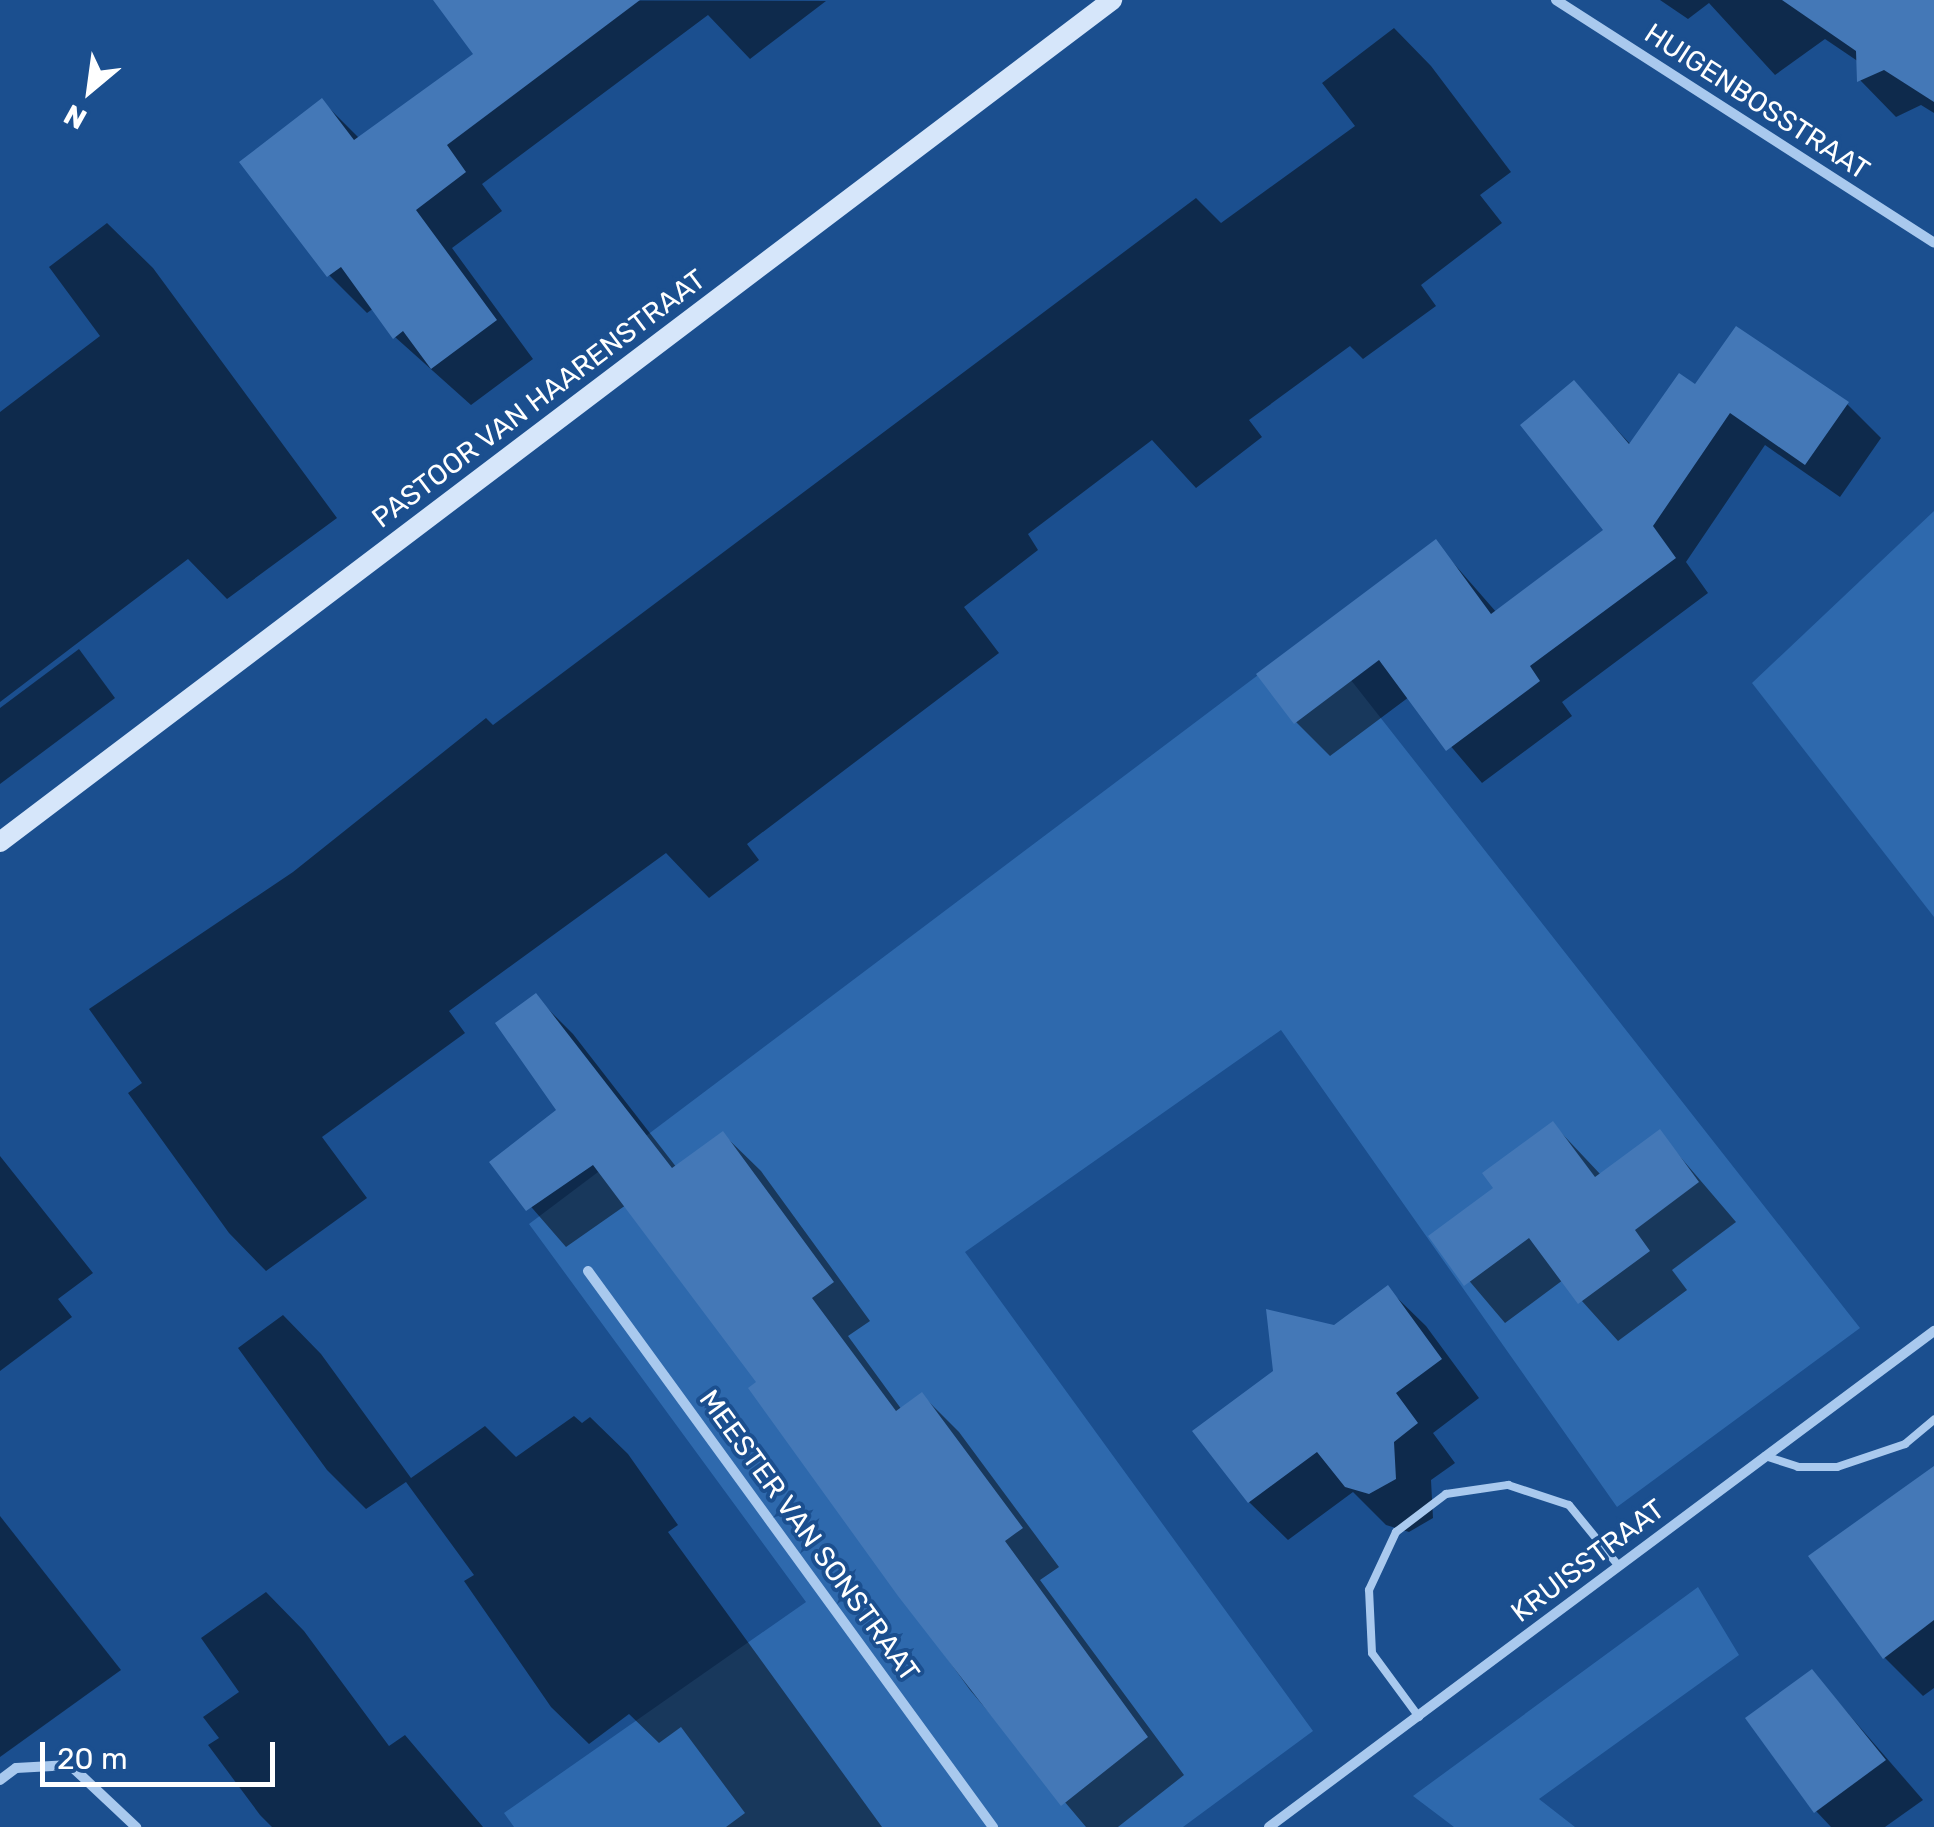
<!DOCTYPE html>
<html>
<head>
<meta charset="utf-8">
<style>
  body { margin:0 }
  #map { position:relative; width:1934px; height:1827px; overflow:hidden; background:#1b4f8f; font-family:Rubik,sans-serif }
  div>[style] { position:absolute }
  .green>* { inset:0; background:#2e69ad }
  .shadow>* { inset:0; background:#0007 }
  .building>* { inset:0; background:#4478b7 }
  .lane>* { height:8px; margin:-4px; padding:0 4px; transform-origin:4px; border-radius:4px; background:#a9c9ee }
  .street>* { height:10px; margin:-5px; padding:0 5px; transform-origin:5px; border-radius:5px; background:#a9c9ee }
  .secondary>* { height:20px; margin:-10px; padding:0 10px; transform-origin:10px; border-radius:10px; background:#d6e6fa }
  span { translate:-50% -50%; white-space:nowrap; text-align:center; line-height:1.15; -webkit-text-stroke:8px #1b4f8f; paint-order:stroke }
  .street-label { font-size:28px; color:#fff }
  .north { position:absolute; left:40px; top:40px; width:100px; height:100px; -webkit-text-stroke:8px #1b4f8f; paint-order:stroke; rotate:209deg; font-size:28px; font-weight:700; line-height:40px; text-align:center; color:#fff }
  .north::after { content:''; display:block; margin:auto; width:35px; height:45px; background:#fff; clip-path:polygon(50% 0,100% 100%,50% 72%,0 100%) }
  .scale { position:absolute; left:40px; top:1742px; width:235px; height:45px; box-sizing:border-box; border:5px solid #fff; border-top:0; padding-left:12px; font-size:30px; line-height:35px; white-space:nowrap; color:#fff; -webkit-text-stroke:8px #1b4f8f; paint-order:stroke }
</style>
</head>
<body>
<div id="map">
  <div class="green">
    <div style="clip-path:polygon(1934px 511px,1934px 917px,1752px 683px)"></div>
    <div style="clip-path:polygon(1314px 633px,1860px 1328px,1617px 1507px,1281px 1030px,965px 1252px,1313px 1731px,1183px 1827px,514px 1827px,504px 1813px,806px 1602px,529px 1224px)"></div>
    <div style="clip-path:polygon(1698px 1587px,1739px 1655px,1539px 1799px,1575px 1827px,1454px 1827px,1413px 1796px)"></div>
  </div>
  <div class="shadow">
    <div style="clip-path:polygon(436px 0,826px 1px,750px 59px,708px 15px,482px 184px,502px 211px,452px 248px,533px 359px,471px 405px,395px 337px,374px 308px,367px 313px,329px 275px,322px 101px,360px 139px,477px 54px)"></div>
    <div style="clip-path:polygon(1660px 0,1934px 0,1934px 113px,1921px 105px,1896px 117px,1860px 80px,1859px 62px,1825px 39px,1775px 75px,1709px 3px,1688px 19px)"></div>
    <div style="clip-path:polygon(1394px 28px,1431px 66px,1511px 172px,1480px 195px,1502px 223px,1421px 285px,1436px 306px,1363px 359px,1350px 346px,1249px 420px,1262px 437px,1196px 488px,1152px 440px,1028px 534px,1038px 550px,964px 607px,999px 653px,747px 844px,759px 860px,709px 898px,666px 853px,449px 1011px,465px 1033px,322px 1137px,367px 1198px,266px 1271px,229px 1233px,128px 1093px,142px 1083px,89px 1009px,293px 872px,486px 718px,493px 725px,1196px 198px,1221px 223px,1355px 126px,1322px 83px)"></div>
    <div style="clip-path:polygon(107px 223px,153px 268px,337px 518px,227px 599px,188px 559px,0 702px,0 412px,100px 336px,49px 267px)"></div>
    <div style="clip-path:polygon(1574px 383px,1631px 445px,1696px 388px,1847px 404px,1881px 438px,1840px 497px,1765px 445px,1686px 562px,1708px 593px,1562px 702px,1572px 716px,1482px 783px,1409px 697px,1330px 756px,1296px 722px,1435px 542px,1497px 613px,1607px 530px)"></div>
    <div style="clip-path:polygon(79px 649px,115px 698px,0 784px,0 708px)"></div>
    <div style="clip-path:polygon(536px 997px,573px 1034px,677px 1168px,723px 1134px,761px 1171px,870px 1321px,848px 1336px,902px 1410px,922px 1395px,959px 1432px,1059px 1567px,1040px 1580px,1184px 1775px,1118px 1827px,1086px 1827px,970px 1690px,752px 1388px,760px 1382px,626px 1205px,566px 1247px,493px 1163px,559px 1111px)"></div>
    <div style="clip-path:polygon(1553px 1124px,1601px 1175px,1659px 1132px,1736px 1222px,1672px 1270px,1687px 1290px,1618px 1341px,1563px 1280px,1505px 1323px,1432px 1237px,1496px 1189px)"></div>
    <div style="clip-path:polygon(0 1156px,93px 1273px,58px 1299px,72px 1317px,0 1371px)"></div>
    <div style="clip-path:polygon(1387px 1288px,1426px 1326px,1479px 1398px,1433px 1433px,1455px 1463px,1431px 1480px,1433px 1518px,1409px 1532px,1386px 1525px,1353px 1492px,1288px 1540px,1249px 1502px,1335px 1327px)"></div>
    <div style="clip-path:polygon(283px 1315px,321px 1354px,411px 1478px,485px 1426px,516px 1457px,574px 1416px,582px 1423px,590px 1417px,628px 1454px,678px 1525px,668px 1532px,882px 1827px,726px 1827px,745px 1813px,681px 1727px,659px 1743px,629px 1714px,589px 1744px,551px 1707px,464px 1581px,474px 1575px,406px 1482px,366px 1509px,327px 1470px,238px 1348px)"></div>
    <div style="clip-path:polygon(1934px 1468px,1934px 1688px,1923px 1696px,1884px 1657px)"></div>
    <div style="clip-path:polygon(0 1516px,121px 1670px,0 1757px)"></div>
    <div style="clip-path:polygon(266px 1592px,304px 1631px,389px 1746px,405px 1735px,483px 1827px,272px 1827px,260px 1815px,208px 1745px,219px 1738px,203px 1717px,239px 1692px,201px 1638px)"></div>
    <div style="clip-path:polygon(1812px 1672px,1923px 1800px,1885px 1827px,1831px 1827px,1816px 1811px)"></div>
  </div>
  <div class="building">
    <div style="clip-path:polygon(433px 0,640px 0,447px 145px,466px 172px,416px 210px,497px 320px,431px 369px,403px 331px,393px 339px,341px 267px,327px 277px,239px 162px,322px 98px,354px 140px,473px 54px)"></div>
    <div style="clip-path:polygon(1782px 0,1934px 0,1934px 102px,1884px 70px,1857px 82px,1856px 51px)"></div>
    <div style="clip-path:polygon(1736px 326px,1849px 402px,1805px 465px,1730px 413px,1653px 526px,1676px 558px,1530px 666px,1540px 681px,1446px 751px,1379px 660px,1294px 724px,1256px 674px,1436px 539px,1491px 614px,1603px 530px,1520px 425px,1574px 380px,1629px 444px,1679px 373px,1695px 384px)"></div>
    <div style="clip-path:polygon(536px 993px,672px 1168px,723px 1131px,834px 1282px,812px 1298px,896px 1411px,922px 1392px,1023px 1528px,1005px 1541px,1148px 1737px,1061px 1806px,898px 1596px,748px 1388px,756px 1382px,593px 1165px,526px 1211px,489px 1162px,556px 1110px,495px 1023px)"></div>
    <div style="clip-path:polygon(1553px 1121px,1595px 1177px,1660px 1129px,1699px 1182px,1635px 1230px,1650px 1251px,1578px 1304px,1529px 1238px,1464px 1286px,1428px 1236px,1493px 1188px,1482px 1173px)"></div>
    <div style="clip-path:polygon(1388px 1285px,1442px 1359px,1396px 1393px,1418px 1423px,1394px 1442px,1396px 1479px,1369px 1494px,1345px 1487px,1317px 1452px,1248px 1503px,1192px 1431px,1273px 1371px,1266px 1309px,1334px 1325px)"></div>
    <div style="clip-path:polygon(1934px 1466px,1934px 1620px,1883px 1659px,1808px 1556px)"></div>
    <div style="clip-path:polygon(1812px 1669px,1886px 1760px,1814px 1813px,1745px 1718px)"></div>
  </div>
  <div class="lane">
    <div style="left:1765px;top:1456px;width:35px;rotate:18deg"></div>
    <div style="left:1798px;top:1467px;width:39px"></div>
    <div style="left:1837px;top:1467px;width:72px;rotate:-18.7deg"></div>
    <div style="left:1905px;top:1444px;width:38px;rotate:-40deg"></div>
    <div style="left:1419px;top:1717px;width:79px;rotate:-126.3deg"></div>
    <div style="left:1372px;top:1653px;width:63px;rotate:-92.7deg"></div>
    <div style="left:1369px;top:1590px;width:64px;rotate:-65deg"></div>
    <div style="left:1396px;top:1532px;width:63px;rotate:-37.2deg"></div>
    <div style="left:1446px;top:1494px;width:63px;rotate:-8.3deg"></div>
    <div style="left:1508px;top:1485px;width:64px;rotate:18.2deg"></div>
    <div style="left:1569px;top:1505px;width:77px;rotate:50.8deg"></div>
  </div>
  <div class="street">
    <div style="left:1556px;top:0;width:449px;rotate:32.7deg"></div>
    <div style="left:588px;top:1271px;width:688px;rotate:53.93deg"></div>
    <div style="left:0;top:1780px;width:20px;rotate:-37deg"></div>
    <div style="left:16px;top:1768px;width:54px;rotate:-3.2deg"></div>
    <div style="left:70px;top:1765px;width:91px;rotate:43.2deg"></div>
    <div style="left:1269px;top:1827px;width:830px;rotate:-36.72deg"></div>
  </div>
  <div class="secondary">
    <div style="left:0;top:842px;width:1395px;rotate:-37.13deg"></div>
  </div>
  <div class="street-label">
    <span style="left:1757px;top:102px;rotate:33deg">HUIGENBOSSTRAAT</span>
    <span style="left:539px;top:399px;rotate:-37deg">PASTOOR VAN HAARENSTRAAT</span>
    <span style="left:809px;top:1536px;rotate:54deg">MEESTER VAN SONSTRAAT</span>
    <span style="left:1588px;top:1561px;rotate:-37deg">KRUISSTRAAT</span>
  </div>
  <div class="north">N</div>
  <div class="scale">20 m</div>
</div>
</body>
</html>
